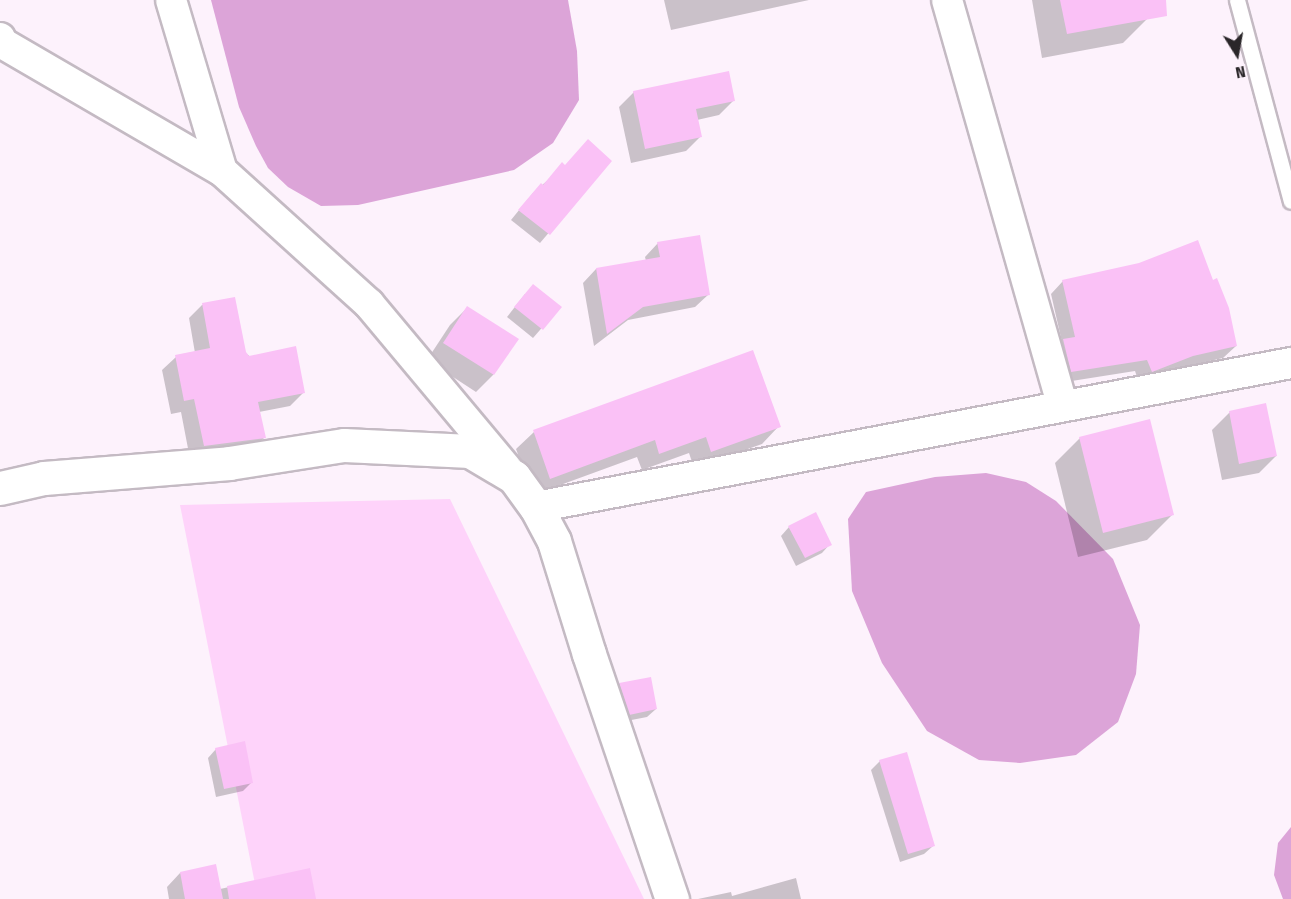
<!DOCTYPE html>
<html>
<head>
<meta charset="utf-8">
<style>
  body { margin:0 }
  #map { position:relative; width:1291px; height:899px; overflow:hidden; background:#fdf2fc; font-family:"Fira Sans Condensed",sans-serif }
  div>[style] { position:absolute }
  .green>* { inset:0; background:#fed3fa }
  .water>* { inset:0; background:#dca4d8 }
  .shadow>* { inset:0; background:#0003 }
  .building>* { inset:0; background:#fac1f6 }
  .roads { filter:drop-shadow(2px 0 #c4bac3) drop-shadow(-2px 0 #c4bac3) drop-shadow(0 2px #c4bac3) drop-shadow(0 -2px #c4bac3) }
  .lane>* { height:15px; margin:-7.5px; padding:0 7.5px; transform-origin:7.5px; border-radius:7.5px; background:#fff }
  .street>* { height:30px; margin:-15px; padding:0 15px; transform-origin:15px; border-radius:15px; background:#fff }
  .secondary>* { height:33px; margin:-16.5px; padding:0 16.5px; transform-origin:16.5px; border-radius:16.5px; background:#fff }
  span { translate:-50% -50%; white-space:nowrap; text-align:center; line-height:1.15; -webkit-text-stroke:4.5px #fdf2fc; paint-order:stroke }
  .north { position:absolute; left:1207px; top:24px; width:60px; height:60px; -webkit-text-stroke:4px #fdf2fc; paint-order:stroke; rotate:169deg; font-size:16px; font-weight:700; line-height:24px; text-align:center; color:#2a2629 }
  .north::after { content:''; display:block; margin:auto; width:21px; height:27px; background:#2a2629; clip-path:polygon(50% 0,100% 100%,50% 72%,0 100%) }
</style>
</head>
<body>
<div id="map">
  <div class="green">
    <div style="clip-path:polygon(450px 499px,644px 899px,258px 899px,180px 505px)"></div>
  </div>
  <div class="water">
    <div style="clip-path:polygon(211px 0,568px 0,577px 51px,579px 100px,553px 143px,514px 170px,358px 205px,321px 206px,288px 187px,268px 168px,256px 146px,239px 107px)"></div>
    <div style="clip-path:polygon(986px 473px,1026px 482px,1056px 501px,1113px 559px,1140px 625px,1136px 674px,1118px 722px,1076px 755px,1020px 763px,979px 760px,927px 731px,882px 663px,852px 591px,848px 519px,866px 492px,935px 477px)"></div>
    <div style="clip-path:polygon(1291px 827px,1291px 899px,1283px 899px,1274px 875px,1278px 843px)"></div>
  </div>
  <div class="shadow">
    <div style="clip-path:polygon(664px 0,809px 0,671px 30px)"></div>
    <div style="clip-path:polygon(1032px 0,1144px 0,1148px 18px,1123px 43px,1042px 58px)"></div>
    <div style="clip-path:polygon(634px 92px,734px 100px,719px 115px,697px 120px,700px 137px,686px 151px,631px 163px,619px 107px)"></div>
    <div style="clip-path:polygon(610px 161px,540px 243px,511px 220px,533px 193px,564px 166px)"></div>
    <div style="clip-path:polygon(658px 243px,709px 294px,695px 307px,628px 320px,594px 346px,583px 283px,596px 269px,646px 261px,645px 257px)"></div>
    <div style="clip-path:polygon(1063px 281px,1212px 282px,1236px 346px,1223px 358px,1179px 368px,1139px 383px,1135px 371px,1059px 383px,1051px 353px,1062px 342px,1051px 294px)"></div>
    <div style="clip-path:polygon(525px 294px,560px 307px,533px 338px,507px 317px)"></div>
    <div style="clip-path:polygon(234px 298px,245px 353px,304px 392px,290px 406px,259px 412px,264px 438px,250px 451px,190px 459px,181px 412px,171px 414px,162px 370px,176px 357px,195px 353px,189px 318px,202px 305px)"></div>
    <div style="clip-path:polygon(467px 308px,517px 339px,493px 375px,476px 392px,427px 360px,450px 325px)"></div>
    <div style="clip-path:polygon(1230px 412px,1276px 456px,1259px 473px,1222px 480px,1212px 430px)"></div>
    <div style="clip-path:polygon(779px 426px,762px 444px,694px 468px,689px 453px,642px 470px,637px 457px,533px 495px,516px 449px,534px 432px)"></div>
    <div style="clip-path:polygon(1080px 438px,1172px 515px,1147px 540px,1078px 557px,1055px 463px)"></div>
    <div style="clip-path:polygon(789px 527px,830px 544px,822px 553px,796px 566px,781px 536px)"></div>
    <div style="clip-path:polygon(650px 679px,656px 709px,647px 717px,621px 722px,611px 693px,619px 684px)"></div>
    <div style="clip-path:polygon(216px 749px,252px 782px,243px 791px,216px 797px,208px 758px)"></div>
    <div style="clip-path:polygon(880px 761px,933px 846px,924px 854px,900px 862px,871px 770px)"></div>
    <div style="clip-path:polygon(308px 870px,314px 899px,169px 899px,167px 887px,180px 873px,220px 889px)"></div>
    <div style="clip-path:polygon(796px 878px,801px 899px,698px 899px,731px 892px,732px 896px)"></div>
  </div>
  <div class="building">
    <div style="clip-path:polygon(1060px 0,1166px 0,1167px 16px,1067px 34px)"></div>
    <div style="clip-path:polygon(729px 71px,735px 101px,696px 109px,702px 137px,645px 149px,633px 91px)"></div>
    <div style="clip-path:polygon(588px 139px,612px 161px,550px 235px,518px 210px,541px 183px,543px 185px,562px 162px,565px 165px)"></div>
    <div style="clip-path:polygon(700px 235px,710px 295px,643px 307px,607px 334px,596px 268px,660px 257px,657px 242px)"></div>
    <div style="clip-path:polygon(1198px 240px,1213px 280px,1217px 278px,1229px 308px,1237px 346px,1193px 356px,1152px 372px,1147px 360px,1071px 372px,1063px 339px,1075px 337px,1062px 280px,1139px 263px)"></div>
    <div style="clip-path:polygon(533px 284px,562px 307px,543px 330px,514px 307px)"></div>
    <div style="clip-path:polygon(235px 297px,246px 352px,249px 356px,296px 346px,305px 393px,258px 402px,266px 438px,204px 446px,194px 399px,184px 401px,175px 355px,210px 348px,202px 303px)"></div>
    <div style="clip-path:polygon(467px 306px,519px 339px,494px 375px,443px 343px)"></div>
    <div style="clip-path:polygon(753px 350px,781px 427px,711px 452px,706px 437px,659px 454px,655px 440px,550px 479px,533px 430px)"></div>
    <div style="clip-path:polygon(1266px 403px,1277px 456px,1239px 464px,1229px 411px)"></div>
    <div style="clip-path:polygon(1150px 419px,1174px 515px,1103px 533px,1079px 437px)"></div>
    <div style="clip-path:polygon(816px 512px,832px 545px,805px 558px,788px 526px)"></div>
    <div style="clip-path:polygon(651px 677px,657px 709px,629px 715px,619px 683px)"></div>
    <div style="clip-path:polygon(245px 741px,253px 783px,224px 789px,215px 748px)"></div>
    <div style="clip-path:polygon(907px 752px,935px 846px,908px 854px,879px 760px)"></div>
    <div style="clip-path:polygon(216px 864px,223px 899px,185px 899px,180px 872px)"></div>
    <div style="clip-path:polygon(310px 868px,316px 899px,229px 899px,227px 886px)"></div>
  </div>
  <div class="roads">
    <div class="lane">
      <div style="left:1237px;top:0;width:208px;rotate:75deg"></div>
    </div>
    <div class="street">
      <div style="left:171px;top:0;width:178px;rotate:73.4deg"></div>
      <div style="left:947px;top:0;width:422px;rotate:74.1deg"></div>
      <div style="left:0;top:38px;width:5px;rotate:68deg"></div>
      <div style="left:2px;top:43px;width:255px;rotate:30.2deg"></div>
      <div style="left:222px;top:171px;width:198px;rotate:42.1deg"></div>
      <div style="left:369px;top:304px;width:214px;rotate:50.1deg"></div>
      <div style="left:536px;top:507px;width:769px;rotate:-10.8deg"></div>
    </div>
    <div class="secondary">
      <div style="left:0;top:488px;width:45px;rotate:-12.8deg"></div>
      <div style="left:44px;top:478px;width:186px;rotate:-4.6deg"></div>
      <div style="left:229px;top:463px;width:116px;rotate:-8.9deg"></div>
      <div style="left:344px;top:445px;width:126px;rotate:2.7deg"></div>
      <div style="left:470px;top:451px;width:51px;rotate:30.6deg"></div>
      <div style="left:514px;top:477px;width:37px;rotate:54deg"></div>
      <div style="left:536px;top:507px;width:38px;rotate:62deg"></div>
      <div style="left:554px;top:541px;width:118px;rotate:72.8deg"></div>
      <div style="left:589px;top:654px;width:259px;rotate:71.3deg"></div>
    </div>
  </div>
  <div class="north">N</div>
</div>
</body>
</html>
